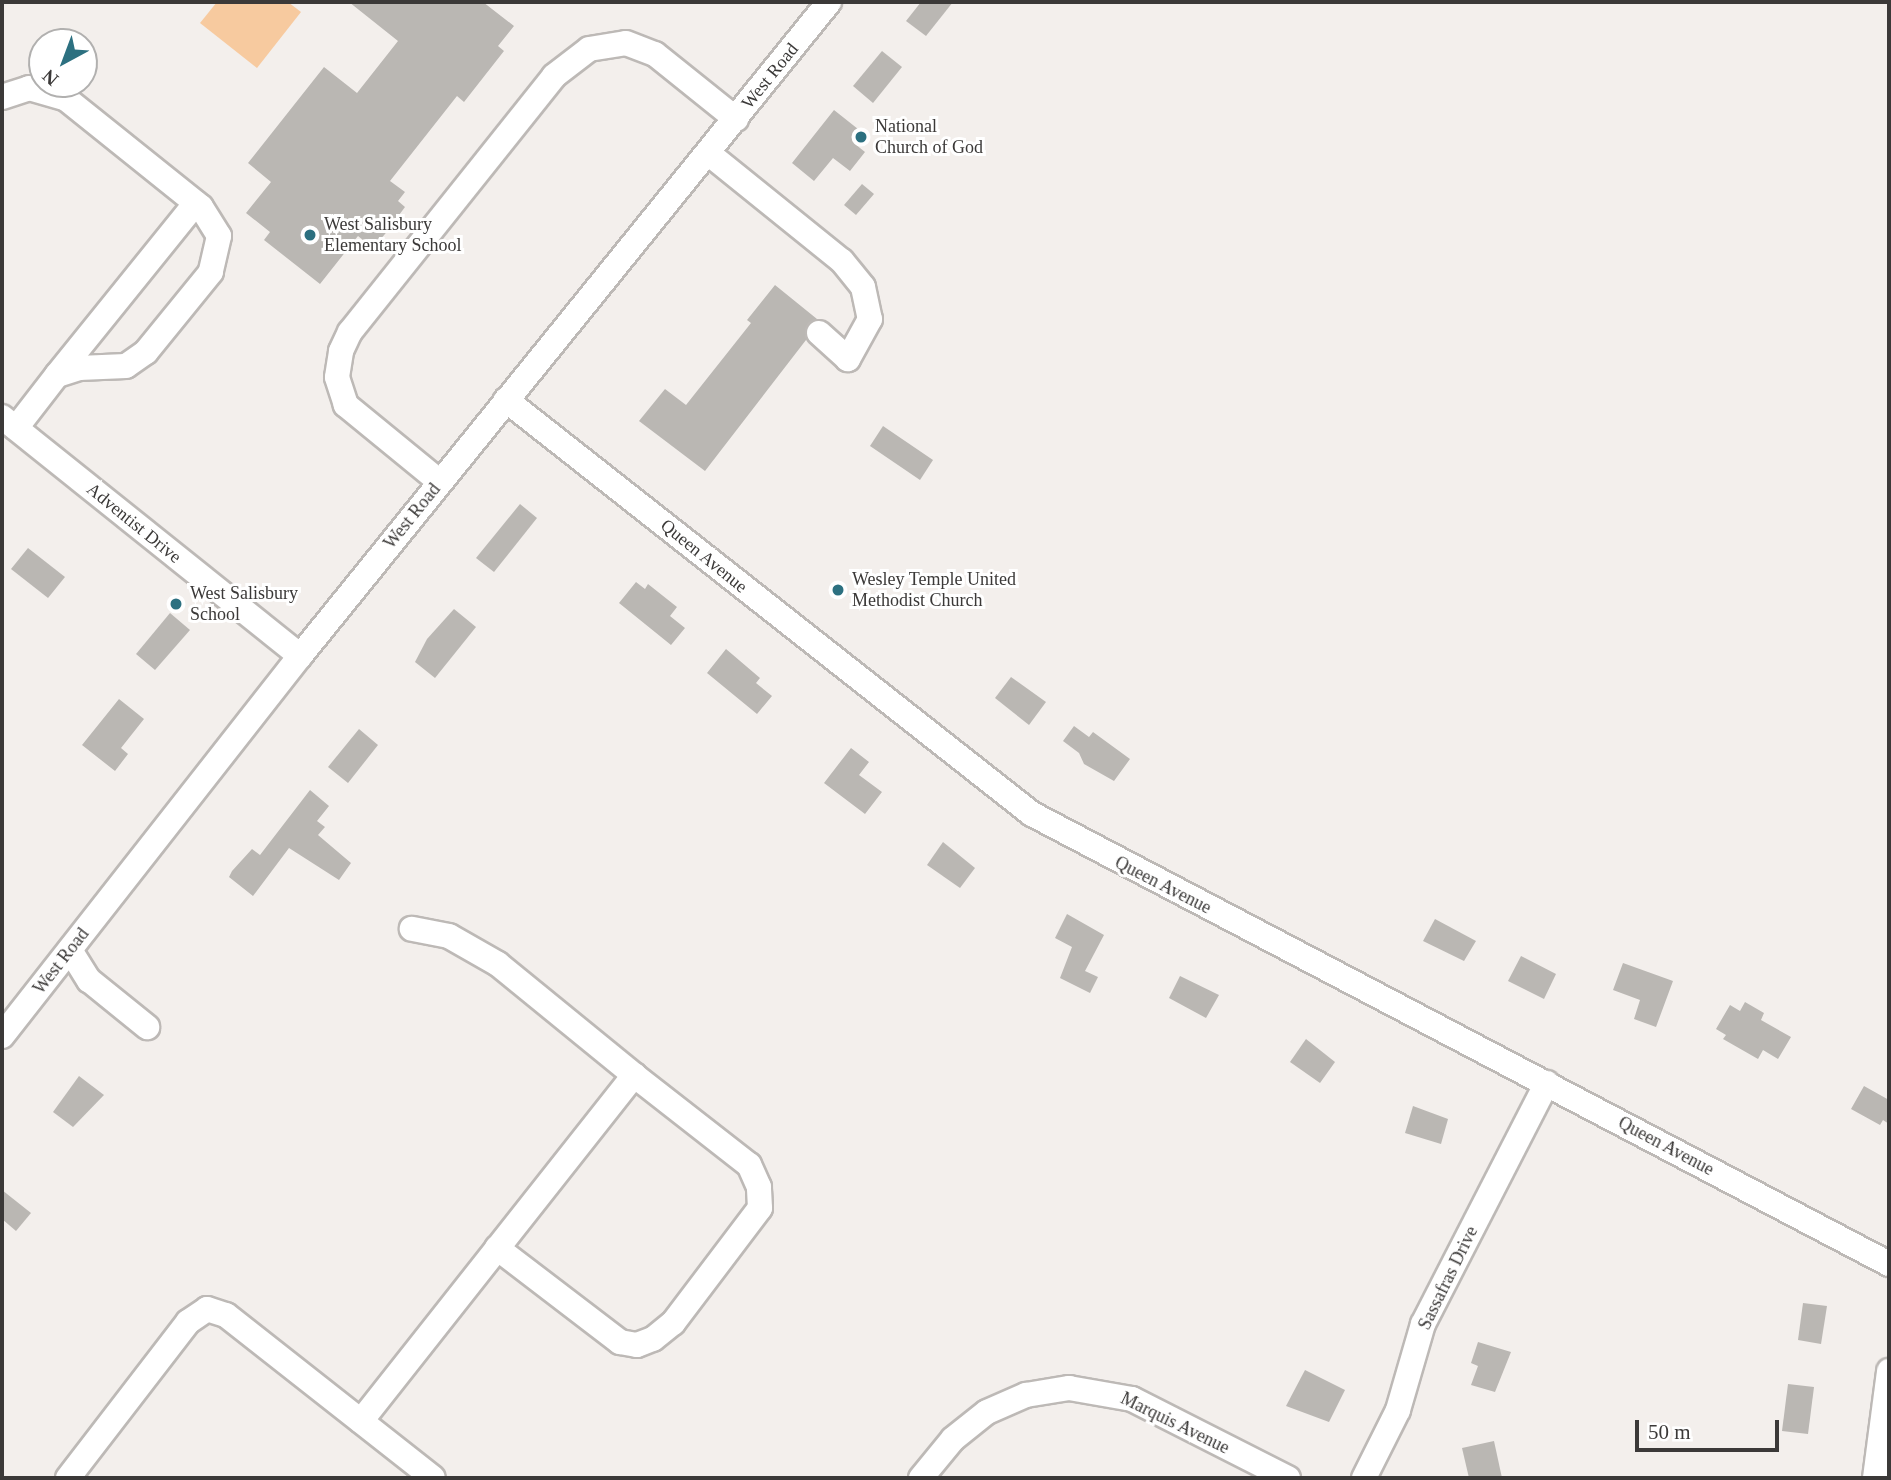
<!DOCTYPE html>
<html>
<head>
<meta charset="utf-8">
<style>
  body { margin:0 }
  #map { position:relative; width:1891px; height:1480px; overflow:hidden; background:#f3efec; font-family:"Times New Roman",serif }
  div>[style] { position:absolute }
  .green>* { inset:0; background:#f7ca9f }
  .building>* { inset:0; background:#bab7b3 }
  .roads { filter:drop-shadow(2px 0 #bdb9b6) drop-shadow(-2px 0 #bdb9b6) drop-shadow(0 2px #bdb9b6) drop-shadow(0 -2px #bdb9b6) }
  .minor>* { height:24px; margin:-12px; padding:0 12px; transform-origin:12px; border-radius:12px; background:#fff }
  .dots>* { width:19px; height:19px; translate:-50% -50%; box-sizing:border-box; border:4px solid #fff; border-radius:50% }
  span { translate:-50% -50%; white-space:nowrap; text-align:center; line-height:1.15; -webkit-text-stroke:6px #fff; paint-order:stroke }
  .street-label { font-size:18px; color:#3b3938 }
  .poi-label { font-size:18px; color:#3b3938 }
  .left { translate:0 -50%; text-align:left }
  .frame { position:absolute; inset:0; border:4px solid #3b3938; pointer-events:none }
  .north { position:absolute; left:28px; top:28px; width:70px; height:70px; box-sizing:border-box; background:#fff; border:2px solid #b1b0af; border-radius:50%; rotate:221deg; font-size:19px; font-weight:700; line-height:28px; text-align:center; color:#3b3938 }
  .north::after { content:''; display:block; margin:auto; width:24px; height:32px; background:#2c7080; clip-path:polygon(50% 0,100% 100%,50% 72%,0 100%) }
  .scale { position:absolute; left:1635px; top:1420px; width:144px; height:32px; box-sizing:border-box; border:4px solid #3b3938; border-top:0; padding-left:9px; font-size:21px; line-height:24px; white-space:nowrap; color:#3b3938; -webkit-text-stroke:5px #fff; paint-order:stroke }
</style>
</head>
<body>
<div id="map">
  <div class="green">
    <div style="clip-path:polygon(217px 2px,288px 2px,301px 12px,257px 68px,200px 23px)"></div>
  </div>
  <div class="building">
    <div style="clip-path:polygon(349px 2px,483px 2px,514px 26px,498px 46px,504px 51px,464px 102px,457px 96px,390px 181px,405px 192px,398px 201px,405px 207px,385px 234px,373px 248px,358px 236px,320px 284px,264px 240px,270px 232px,246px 213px,271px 182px,248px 163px,324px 67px,357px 93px,398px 41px)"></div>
    <div style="clip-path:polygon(921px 2px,953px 2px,926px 36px,906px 21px)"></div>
    <div style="clip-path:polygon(882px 51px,902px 67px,873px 103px,853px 86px)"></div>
    <div style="clip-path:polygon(834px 110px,863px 133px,855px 144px,865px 152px,850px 171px,833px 158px,814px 181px,792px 163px)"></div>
    <div style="clip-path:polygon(862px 184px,874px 194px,856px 215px,844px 205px)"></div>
    <div style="clip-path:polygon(775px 285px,817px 319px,808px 324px,806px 340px,705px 471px,639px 421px,665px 389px,686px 405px,751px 323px,747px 320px)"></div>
    <div style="clip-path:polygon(883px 426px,933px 460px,920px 480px,870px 446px)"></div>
    <div style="clip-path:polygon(520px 504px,537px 518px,494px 572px,476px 558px)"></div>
    <div style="clip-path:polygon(28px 548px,65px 577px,48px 598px,11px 569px)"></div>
    <div style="clip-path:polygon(636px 582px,645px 589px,648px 584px,677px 607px,670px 616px,685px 628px,671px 645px,619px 603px)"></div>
    <div style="clip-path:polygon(454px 609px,476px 627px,435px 678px,415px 662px,427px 639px)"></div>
    <div style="clip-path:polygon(170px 613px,190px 630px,155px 670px,136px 654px)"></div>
    <div style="clip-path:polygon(726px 649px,760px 678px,756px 683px,772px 696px,757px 714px,707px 673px)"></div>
    <div style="clip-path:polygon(1011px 677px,1046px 702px,1029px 725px,995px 698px)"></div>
    <div style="clip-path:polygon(119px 699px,144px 719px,121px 748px,128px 754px,115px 771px,82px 745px)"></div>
    <div style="clip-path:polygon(1074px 726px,1089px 737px,1093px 732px,1130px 759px,1114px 781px,1084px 764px,1079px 753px,1063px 741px)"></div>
    <div style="clip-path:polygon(359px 729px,378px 745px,348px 783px,328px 767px)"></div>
    <div style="clip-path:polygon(851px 748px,869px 762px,859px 775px,882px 792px,865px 814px,824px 783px)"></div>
    <div style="clip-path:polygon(310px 790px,329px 806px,317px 821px,325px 827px,318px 835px,351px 863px,339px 880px,289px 848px,253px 896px,229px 877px,232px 871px,252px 849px,260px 855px)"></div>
    <div style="clip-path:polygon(943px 842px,975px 868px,960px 888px,927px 865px)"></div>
    <div style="clip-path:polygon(1067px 914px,1104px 935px,1085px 971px,1098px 977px,1090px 993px,1060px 978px,1072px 947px,1055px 938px)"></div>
    <div style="clip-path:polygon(1435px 919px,1476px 941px,1464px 961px,1423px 941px)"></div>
    <div style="clip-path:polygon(1521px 956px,1556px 974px,1544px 999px,1508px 981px)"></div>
    <div style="clip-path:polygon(1623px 963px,1673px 981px,1656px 1027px,1634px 1019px,1640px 1000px,1613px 990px)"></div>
    <div style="clip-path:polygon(1180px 976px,1219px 995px,1206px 1018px,1169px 998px)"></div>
    <div style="clip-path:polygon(1745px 1002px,1764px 1013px,1761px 1020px,1791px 1037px,1778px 1059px,1763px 1050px,1758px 1059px,1723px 1039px,1726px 1035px,1716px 1029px,1730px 1005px,1740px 1011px)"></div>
    <div style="clip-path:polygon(1306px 1039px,1335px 1062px,1320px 1083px,1290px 1062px)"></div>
    <div style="clip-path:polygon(79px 1076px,104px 1095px,73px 1127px,53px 1112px)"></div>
    <div style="clip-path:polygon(1864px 1086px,1889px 1100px,1889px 1124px,1883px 1120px,1880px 1125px,1851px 1109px)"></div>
    <div style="clip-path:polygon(1413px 1106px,1448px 1119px,1441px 1144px,1405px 1133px)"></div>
    <div style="clip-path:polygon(2px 1190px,31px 1213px,16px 1231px,2px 1219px)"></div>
    <div style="clip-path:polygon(1803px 1303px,1827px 1306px,1821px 1344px,1798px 1340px)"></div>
    <div style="clip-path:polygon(1478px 1342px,1511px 1352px,1495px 1392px,1471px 1385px,1478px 1366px,1471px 1363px)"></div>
    <div style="clip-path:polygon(1305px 1370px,1345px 1390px,1329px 1422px,1286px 1406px)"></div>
    <div style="clip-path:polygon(1788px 1384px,1814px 1387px,1808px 1434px,1782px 1431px)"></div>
    <div style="clip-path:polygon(1494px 1441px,1502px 1478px,1469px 1478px,1462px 1448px)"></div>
  </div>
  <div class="roads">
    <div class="minor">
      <div style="left:2px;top:97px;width:28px;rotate:-18deg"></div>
      <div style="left:29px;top:88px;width:37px;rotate:16deg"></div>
      <div style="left:65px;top:98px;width:174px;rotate:38.7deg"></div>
      <div style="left:201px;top:207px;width:34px;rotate:58deg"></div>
      <div style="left:219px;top:236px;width:37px;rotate:103deg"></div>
      <div style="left:211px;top:272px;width:103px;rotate:129.1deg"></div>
      <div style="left:146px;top:352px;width:24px;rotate:145deg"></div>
      <div style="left:126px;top:366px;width:47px;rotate:177.6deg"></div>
      <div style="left:79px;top:368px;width:23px;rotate:162deg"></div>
      <div style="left:57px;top:375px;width:67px;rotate:127.7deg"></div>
      <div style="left:708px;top:153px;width:172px;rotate:38.9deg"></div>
      <div style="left:842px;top:261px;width:33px;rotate:51deg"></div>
      <div style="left:863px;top:287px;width:33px;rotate:78deg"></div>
      <div style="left:870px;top:319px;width:46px;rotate:118.8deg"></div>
      <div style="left:848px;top:359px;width:39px;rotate:-138deg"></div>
      <div style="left:57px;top:375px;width:221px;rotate:-51.1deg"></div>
      <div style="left:506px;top:400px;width:669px;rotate:38.21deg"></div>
      <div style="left:1032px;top:814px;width:968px;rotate:27.7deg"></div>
      <div style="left:2px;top:417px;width:382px;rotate:38.7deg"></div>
      <div style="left:440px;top:482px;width:122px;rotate:-140.7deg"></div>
      <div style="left:346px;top:405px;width:29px;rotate:-108deg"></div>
      <div style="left:337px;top:377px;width:26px;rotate:-81deg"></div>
      <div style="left:341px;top:351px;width:21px;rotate:-65deg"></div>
      <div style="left:350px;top:332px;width:327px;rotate:-51.4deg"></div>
      <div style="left:554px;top:76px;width:44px;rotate:-37.6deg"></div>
      <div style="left:589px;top:49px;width:37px;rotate:-9deg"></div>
      <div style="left:626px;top:43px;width:31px;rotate:21deg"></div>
      <div style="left:655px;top:54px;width:104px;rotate:38.7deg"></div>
      <div style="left:70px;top:950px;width:36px;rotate:58deg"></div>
      <div style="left:89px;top:980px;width:75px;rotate:39deg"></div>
      <div style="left:2px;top:1036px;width:483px;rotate:-51.9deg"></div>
      <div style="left:300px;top:656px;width:841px;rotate:-51.03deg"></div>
      <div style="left:497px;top:1248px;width:155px;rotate:37.4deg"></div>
      <div style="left:620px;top:1342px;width:17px;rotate:10deg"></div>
      <div style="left:637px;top:1345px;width:17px;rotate:-21deg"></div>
      <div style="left:653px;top:1339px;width:26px;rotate:-39deg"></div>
      <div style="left:673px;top:1323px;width:144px;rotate:-52.9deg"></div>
      <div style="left:760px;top:1208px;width:21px;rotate:-93deg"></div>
      <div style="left:759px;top:1187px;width:24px;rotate:-114deg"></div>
      <div style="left:749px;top:1165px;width:146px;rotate:-142deg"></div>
      <div style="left:361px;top:1421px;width:441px;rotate:-51.7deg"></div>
      <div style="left:634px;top:1075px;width:176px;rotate:-140.8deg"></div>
      <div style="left:498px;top:964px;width:56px;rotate:-150.3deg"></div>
      <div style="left:449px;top:936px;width:38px;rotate:-169deg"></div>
      <div style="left:68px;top:1478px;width:197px;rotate:-52.4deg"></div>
      <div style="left:188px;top:1322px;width:23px;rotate:-34deg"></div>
      <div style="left:207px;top:1309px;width:20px;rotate:18deg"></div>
      <div style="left:226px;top:1315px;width:263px;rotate:38.2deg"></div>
      <div style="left:921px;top:1478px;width:50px;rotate:-50.6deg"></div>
      <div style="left:953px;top:1439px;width:43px;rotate:-38.5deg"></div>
      <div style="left:987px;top:1412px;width:43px;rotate:-23.6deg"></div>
      <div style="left:1026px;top:1395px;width:44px;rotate:-9.2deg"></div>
      <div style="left:1069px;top:1388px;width:64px;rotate:9.9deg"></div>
      <div style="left:1132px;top:1399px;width:175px;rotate:26.9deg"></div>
      <div style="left:1364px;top:1478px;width:76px;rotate:-63.4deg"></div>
      <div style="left:1398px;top:1410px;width:90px;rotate:-73.8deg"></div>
      <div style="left:1423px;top:1324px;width:271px;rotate:-62.8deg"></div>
      <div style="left:1875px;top:1478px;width:108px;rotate:-82.5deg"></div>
    </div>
  </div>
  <div class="dots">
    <div style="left:861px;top:137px;background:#2c7080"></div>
    <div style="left:310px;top:235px;background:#2c7080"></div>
    <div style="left:838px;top:590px;background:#2c7080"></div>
    <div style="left:176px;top:604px;background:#2c7080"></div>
  </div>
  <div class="street-label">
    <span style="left:770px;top:76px;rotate:-51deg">West Road</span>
    <span style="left:412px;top:516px;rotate:-51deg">West Road</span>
    <span style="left:134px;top:523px;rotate:39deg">Adventist Drive</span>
    <span style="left:704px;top:556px;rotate:39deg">Queen Avenue</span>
    <span style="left:1163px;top:885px;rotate:27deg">Queen Avenue</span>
    <span style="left:61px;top:961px;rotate:-52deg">West Road</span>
    <span style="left:1666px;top:1146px;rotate:28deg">Queen Avenue</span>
    <span style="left:1448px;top:1278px;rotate:-64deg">Sassafras Drive</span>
    <span style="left:1175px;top:1423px;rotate:26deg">Marquis Avenue</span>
  </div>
  <div class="poi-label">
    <span class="left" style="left:875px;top:137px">National<br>Church of God</span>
    <span class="left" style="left:324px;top:235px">West Salisbury<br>Elementary School</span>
    <span class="left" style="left:852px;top:590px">Wesley Temple United<br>Methodist Church</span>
    <span class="left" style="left:190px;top:604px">West Salisbury<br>School</span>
  </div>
  <div class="frame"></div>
  <div class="north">N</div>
  <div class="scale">50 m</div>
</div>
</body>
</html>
